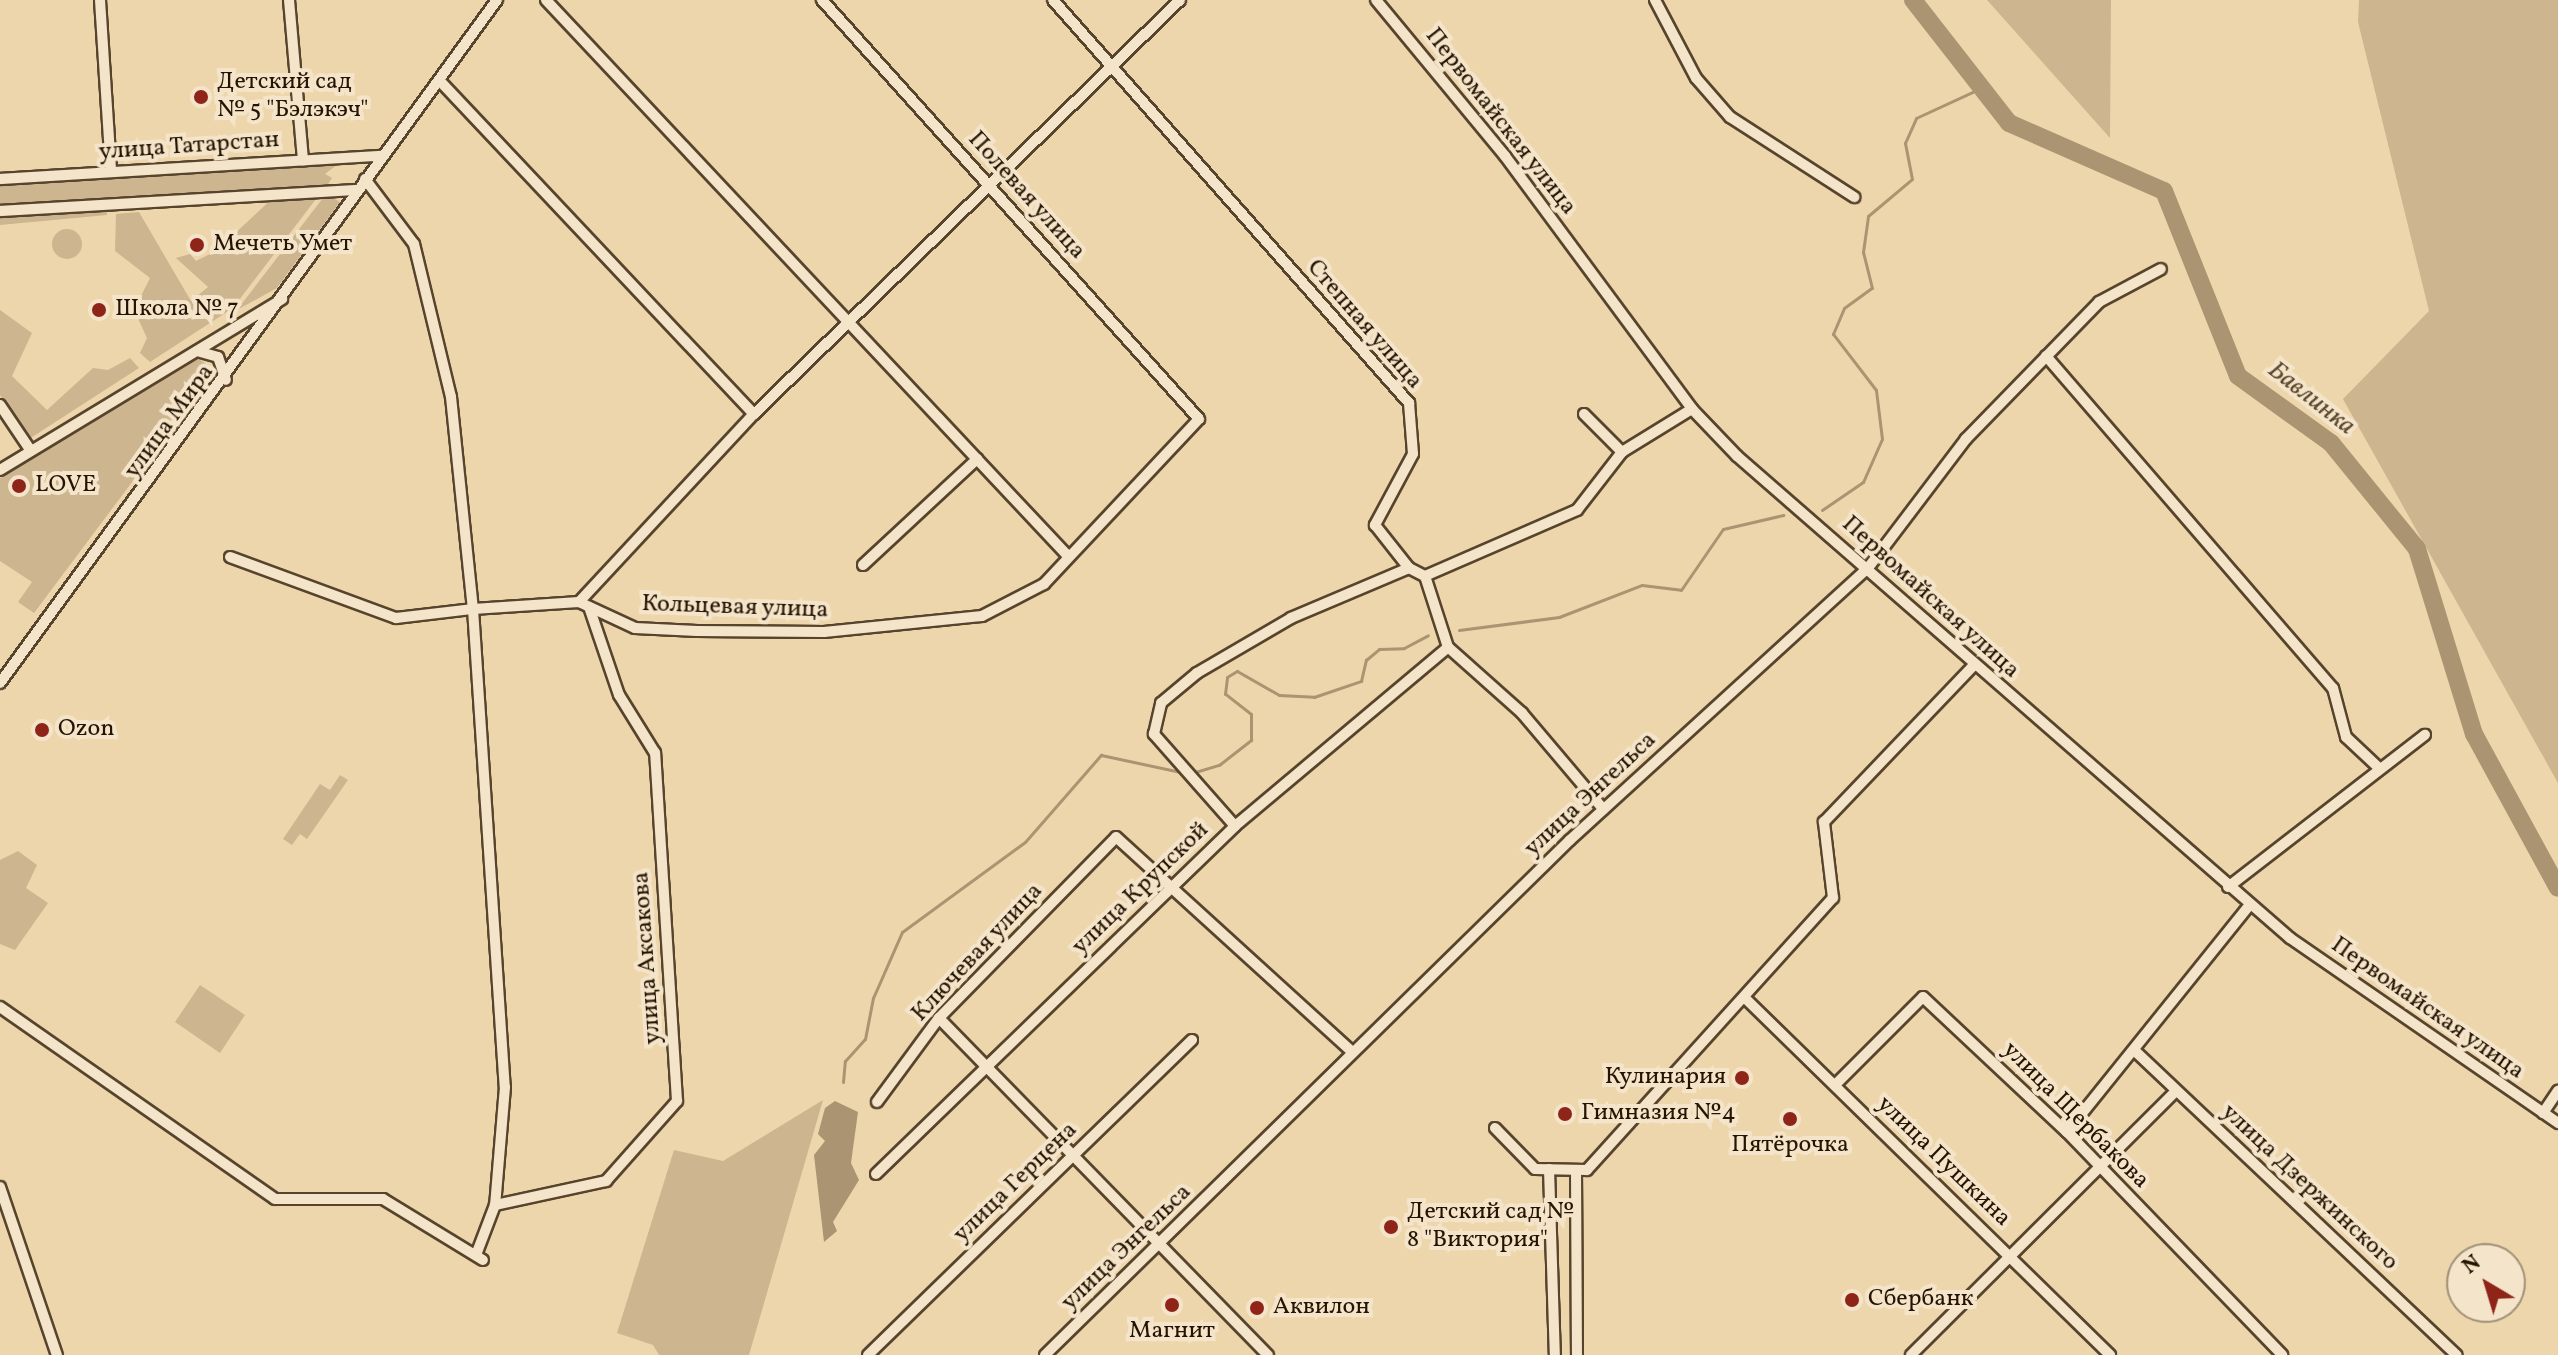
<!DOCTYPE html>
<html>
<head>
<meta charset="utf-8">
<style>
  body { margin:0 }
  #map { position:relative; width:2558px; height:1355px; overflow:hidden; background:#eed6ac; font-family:Vollkorn,serif }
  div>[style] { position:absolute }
  .green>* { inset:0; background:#ccb58f }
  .round { border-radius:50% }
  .water>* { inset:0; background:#aa9472 }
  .stream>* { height:3px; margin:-1.5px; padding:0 1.5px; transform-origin:1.5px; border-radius:1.5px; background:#aa9472 }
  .river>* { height:18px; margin:-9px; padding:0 9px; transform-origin:9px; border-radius:9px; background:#aa9472 }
  .roads { filter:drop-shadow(2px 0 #57442c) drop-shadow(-2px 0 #57442c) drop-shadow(0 2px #57442c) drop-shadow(0 -2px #57442c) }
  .minor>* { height:10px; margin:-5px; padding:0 5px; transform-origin:5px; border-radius:5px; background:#f4e4c9 }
  .dots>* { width:22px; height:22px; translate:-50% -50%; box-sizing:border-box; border:4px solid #f4e4c9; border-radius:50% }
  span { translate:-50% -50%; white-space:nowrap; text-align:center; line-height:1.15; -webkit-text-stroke:8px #f4e4c9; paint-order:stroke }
  .poi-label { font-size:24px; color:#251402 }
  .left { translate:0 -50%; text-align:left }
  .right { translate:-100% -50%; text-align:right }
  .street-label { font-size:24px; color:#251402 }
  .water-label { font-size:26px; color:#5a472f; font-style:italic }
  .north { position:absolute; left:2446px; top:1243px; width:80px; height:80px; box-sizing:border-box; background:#f4e4c9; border:2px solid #a19179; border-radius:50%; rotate:322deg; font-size:22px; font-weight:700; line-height:32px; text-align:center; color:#251402 }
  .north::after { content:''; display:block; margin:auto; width:28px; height:36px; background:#8f2418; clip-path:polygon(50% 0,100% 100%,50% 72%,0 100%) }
</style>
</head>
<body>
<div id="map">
  <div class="green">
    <div style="clip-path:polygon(1987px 0,2111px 0,2110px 138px)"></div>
    <div style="clip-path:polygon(2359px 0,2558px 0,2558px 783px,2343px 399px,2429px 311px,2358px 22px)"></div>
    <div style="clip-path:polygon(343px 160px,325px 174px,332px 178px,326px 187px,0 208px,0 184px)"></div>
    <div style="clip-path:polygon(326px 194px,340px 202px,277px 288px,237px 310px)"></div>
    <div style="clip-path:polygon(319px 195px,233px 308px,150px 362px,140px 353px,147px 338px,134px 310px,150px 278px,115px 251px,116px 214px,139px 212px,191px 301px,208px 287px,176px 258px,190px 254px,196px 261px,216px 251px,275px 196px)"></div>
    <div style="clip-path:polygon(107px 210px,107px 215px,0 225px,0 215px)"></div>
    <div class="round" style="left:52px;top:229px;width:30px;height:30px"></div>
    <div style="clip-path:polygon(0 310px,32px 333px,12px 376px,47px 410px,93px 368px,108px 370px,130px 358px,139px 368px,29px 439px,0 395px)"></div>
    <div style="clip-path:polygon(196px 357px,206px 364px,207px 382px,34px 613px,18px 602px,32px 582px,0 561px,0 478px)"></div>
    <div style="clip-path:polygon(340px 775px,348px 780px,307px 839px,300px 834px,292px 845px,283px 839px,320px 784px,330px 790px)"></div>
    <div style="clip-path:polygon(18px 851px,37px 865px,26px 888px,48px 903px,15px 950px,0 944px,0 860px)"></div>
    <div style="clip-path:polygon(200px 985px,245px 1015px,220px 1053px,175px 1022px)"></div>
    <div style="clip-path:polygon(823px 1100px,749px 1355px,659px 1355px,653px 1345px,617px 1333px,674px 1150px,723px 1161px)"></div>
  </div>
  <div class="water">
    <div style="clip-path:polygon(835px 1101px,858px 1112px,851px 1163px,859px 1180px,833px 1222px,837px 1231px,824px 1242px,814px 1155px,825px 1141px,818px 1134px,825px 1108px)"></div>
  </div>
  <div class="stream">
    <div style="left:1822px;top:510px;width:50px;rotate:-34.3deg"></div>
    <div style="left:1863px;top:482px;width:47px;rotate:-66.2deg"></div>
    <div style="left:1882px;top:439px;width:49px;rotate:-97deg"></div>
    <div style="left:1876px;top:390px;width:71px;rotate:-127.5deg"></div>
    <div style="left:1833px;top:334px;width:28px;rotate:-67deg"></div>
    <div style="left:1844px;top:308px;width:34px;rotate:-36deg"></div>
    <div style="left:1872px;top:288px;width:37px;rotate:-104deg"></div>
    <div style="left:1863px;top:252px;width:36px;rotate:-82deg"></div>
    <div style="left:1868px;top:216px;width:57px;rotate:-40.1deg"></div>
    <div style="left:1912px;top:179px;width:37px;rotate:-101deg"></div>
    <div style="left:1905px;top:143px;width:27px;rotate:-66deg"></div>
    <div style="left:1916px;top:118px;width:72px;rotate:-24.8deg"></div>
    <div style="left:1459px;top:630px;width:101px;rotate:-7.4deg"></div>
    <div style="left:1559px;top:617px;width:89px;rotate:-21.1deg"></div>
    <div style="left:1642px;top:585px;width:39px;rotate:7deg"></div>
    <div style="left:1681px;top:590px;width:74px;rotate:-55.5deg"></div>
    <div style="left:1723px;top:529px;width:62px;rotate:-13.1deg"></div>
    <div style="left:1192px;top:773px;width:28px;rotate:-17deg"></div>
    <div style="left:1219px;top:765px;width:41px;rotate:-38deg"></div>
    <div style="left:1251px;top:740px;width:26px;rotate:-90deg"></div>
    <div style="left:1251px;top:714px;width:33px;rotate:-142deg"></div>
    <div style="left:1225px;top:694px;width:17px;rotate:-83deg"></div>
    <div style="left:1227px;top:677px;width:12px;rotate:-31deg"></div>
    <div style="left:1237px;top:671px;width:48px;rotate:29.7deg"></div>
    <div style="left:1279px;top:695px;width:35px;rotate:3deg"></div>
    <div style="left:1314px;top:697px;width:50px;rotate:-18.8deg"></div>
    <div style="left:1361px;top:681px;width:22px;rotate:-77deg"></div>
    <div style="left:1366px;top:660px;width:17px;rotate:-40deg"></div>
    <div style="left:1379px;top:649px;width:25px;rotate:-2deg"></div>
    <div style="left:1404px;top:648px;width:27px;rotate:-28deg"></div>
    <div style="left:843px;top:1082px;width:21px;rotate:-85deg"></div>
    <div style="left:845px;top:1061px;width:30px;rotate:-48deg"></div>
    <div style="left:865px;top:1039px;width:42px;rotate:-79deg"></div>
    <div style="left:873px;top:998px;width:72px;rotate:-66.3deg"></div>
    <div style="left:902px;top:932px;width:152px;rotate:-36.2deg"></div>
    <div style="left:1025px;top:842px;width:116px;rotate:-48.9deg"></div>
    <div style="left:1101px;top:755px;width:86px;rotate:12.1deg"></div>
  </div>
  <div class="river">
    <div style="left:1913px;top:0;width:156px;rotate:52deg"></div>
    <div style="left:2009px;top:123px;width:169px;rotate:23.7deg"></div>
    <div style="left:2164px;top:191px;width:199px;rotate:68.2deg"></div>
    <div style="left:2238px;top:376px;width:115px;rotate:35.8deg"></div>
    <div style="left:2331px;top:443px;width:136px;rotate:50.9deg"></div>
    <div style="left:2417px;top:549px;width:194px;rotate:72.9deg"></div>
    <div style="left:2474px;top:734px;width:175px;rotate:61.4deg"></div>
  </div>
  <div class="roads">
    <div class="minor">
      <div style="left:100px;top:0;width:172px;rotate:86.3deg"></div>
      <div style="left:289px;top:0;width:161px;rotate:85deg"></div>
      <div style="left:546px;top:0;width:763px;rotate:46.81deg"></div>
      <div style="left:1053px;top:0;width:538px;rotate:48.54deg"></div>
      <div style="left:1409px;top:403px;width:51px;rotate:85.5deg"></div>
      <div style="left:1413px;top:454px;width:81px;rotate:118.2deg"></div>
      <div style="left:1375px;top:525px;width:55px;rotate:51.7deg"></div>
      <div style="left:1409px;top:568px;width:18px;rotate:27deg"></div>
      <div style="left:1425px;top:576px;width:75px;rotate:72.1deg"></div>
      <div style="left:1448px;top:647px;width:99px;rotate:41.7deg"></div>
      <div style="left:1522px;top:713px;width:126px;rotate:49.8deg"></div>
      <div style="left:1376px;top:0;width:202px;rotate:50.4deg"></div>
      <div style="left:1505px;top:156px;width:315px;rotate:53.5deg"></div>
      <div style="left:1692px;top:409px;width:65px;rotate:46.2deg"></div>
      <div style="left:1737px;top:456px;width:734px;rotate:41.08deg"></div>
      <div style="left:2290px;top:938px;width:326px;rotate:34.6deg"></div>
      <div style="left:1655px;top:0;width:88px;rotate:62.3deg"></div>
      <div style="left:1696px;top:78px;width:52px;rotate:48.9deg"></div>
      <div style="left:1730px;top:117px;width:148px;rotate:32.8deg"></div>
      <div style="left:439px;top:80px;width:459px;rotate:46.7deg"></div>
      <div style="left:0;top:179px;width:382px;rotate:-3.5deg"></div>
      <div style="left:365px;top:179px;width:81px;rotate:53deg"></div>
      <div style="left:414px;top:244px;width:157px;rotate:76.4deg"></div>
      <div style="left:451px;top:397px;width:213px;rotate:84.1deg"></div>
      <div style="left:473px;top:609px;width:106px;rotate:-3.8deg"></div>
      <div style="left:0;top:211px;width:359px;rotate:-3.4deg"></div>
      <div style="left:197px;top:351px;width:22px;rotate:16deg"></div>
      <div style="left:218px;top:357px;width:24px;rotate:71deg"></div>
      <div style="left:2046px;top:356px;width:439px;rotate:49.2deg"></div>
      <div style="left:2333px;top:688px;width:51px;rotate:75.1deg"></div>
      <div style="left:2346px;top:737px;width:44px;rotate:43.2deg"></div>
      <div style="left:0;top:405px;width:55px;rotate:56deg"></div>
      <div style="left:1584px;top:414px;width:54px;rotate:45deg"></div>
      <div style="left:0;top:470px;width:330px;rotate:-31.2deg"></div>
      <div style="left:230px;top:557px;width:177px;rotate:20.2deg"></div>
      <div style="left:396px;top:618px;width:78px;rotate:-6.7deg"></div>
      <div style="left:473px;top:609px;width:479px;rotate:86.2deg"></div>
      <div style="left:505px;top:1087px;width:118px;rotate:94.8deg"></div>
      <div style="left:495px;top:1205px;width:53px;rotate:110.8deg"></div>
      <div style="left:863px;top:565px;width:156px;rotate:-42.9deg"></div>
      <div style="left:1425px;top:576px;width:166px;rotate:-23.5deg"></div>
      <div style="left:1577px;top:510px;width:73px;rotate:-52.2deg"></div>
      <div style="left:1622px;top:452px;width:82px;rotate:-31.6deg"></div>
      <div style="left:579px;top:602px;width:62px;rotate:24.9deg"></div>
      <div style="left:635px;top:628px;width:62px;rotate:2.8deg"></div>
      <div style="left:697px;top:631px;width:127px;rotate:0.5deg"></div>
      <div style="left:824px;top:632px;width:159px;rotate:-5.8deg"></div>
      <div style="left:982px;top:616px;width:70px;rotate:-27.3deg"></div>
      <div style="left:1044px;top:584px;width:226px;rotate:-46.8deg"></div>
      <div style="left:1199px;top:419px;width:564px;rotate:-131.98deg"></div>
      <div style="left:579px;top:602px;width:257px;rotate:-47.1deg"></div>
      <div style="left:754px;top:414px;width:594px;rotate:-44.18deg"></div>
      <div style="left:0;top:683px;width:845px;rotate:-53.96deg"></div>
      <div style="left:1235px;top:826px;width:123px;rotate:-131.4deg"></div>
      <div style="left:1154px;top:734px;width:32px;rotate:-77deg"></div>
      <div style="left:1161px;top:703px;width:47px;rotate:-39.8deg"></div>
      <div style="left:1197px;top:673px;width:109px;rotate:-30.3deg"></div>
      <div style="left:1291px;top:618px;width:128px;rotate:-23deg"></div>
      <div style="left:2228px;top:887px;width:249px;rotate:-37.7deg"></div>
      <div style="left:1747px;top:1000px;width:508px;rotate:44.36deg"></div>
      <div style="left:0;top:1007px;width:335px;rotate:34.9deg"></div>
      <div style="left:275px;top:1199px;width:108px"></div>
      <div style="left:383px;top:1199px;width:117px;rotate:31.4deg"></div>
      <div style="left:939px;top:1018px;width:471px;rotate:45.7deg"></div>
      <div style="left:2134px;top:1050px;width:444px;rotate:43.4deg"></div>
      <div style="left:1835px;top:1085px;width:124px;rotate:-45deg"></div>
      <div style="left:1923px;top:997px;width:197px;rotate:43.2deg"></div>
      <div style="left:2067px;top:1132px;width:310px;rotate:46deg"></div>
      <div style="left:877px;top:1102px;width:104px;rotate:-53.6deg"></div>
      <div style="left:939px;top:1018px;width:253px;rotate:-45.6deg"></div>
      <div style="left:1116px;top:837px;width:318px;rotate:42.3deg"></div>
      <div style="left:2543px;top:1113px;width:27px;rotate:-56deg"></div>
      <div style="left:1495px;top:1128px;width:57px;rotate:45.7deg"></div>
      <div style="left:1535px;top:1169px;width:52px;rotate:1.1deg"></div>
      <div style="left:1587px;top:1170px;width:367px;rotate:-47.9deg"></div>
      <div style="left:1833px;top:898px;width:77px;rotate:-96.8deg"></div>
      <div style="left:1824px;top:822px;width:217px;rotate:-46.3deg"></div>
      <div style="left:2067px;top:1132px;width:292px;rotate:-51.2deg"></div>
      <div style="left:1549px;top:1169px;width:186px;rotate:88.2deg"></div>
      <div style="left:1576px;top:1170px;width:185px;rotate:89.7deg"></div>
      <div style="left:876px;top:1174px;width:500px;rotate:-44.1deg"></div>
      <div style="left:1235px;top:826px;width:278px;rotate:-40deg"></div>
      <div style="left:0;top:1187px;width:177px;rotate:71.3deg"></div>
      <div style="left:495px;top:1205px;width:114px;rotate:-12.2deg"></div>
      <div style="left:606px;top:1181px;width:107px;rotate:-48.4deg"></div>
      <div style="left:677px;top:1101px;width:349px;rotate:-93.6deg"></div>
      <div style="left:655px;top:753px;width:68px;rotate:-121.8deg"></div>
      <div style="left:619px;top:695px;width:93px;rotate:-108.8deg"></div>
      <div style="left:868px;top:1355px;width:452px;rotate:-44.2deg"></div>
      <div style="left:1045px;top:1355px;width:735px;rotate:-44.45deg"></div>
      <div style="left:1570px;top:840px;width:403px;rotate:-42.4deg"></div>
      <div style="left:1868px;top:568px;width:162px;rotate:-52.8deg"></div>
      <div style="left:1966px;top:439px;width:191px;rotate:-45.8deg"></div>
      <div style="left:2099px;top:302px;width:70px;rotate:-28deg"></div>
      <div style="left:1911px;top:1355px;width:374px;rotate:-44.9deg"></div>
    </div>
  </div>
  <div class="dots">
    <div style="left:201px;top:97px;background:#8f2418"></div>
    <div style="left:197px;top:245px;background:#8f2418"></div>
    <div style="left:99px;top:310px;background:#8f2418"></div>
    <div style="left:19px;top:486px;background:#8f2418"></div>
    <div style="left:42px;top:730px;background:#8f2418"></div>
    <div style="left:1742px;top:1078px;background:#8f2418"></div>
    <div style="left:1565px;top:1114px;background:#8f2418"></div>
    <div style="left:1790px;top:1119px;background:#8f2418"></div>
    <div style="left:1391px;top:1227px;background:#8f2418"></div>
    <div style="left:1852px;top:1300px;background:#8f2418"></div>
    <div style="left:1172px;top:1305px;background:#8f2418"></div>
    <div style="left:1257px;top:1308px;background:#8f2418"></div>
  </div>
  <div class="poi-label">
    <span class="left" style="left:217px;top:97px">Детский сад<br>№ 5 "Бэлэкэч"</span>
    <span class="left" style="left:213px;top:245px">Мечеть Умет</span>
    <span class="left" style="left:115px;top:310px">Школа № 7</span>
    <span class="left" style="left:35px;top:486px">LOVE</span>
    <span class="left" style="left:58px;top:730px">Ozon</span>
    <span class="right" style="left:1726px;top:1078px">Кулинария</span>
    <span class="left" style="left:1581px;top:1114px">Гимназия №4</span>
    <span style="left:1790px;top:1146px">Пятёрочка</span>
    <span class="left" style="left:1407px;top:1227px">Детский сад №<br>8 "Виктория"</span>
    <span class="left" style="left:1868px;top:1300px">Сбербанк</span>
    <span class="left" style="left:1273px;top:1308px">Аквилон</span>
    <span style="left:1172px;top:1332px">Магнит</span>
  </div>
  <div class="street-label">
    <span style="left:1500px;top:122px;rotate:52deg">Первомайская улица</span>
    <span style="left:189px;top:147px;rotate:-4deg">улица Татарстан</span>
    <span style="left:1026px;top:196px;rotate:48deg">Полевая улица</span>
    <span style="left:1364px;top:325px;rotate:49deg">Степная улица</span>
    <span style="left:170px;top:422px;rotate:-54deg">улица Мира</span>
    <span style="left:1930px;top:598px;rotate:42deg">Первомайская улица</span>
    <span style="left:735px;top:608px;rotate:2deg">Кольцевая улица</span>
    <span style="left:1591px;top:795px;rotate:-43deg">улица Энгельса</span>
    <span style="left:1141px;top:889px;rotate:-44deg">улица Крупской</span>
    <span style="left:978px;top:953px;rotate:-47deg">Ключевая улица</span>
    <span style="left:648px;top:958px;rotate:-94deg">улица Аксакова</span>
    <span style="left:2427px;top:1009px;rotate:35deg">Первомайская улица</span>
    <span style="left:2075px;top:1116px;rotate:45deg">улица Щербакова</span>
    <span style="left:1943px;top:1162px;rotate:44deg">улица Пушкина</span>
    <span style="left:1016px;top:1183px;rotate:-44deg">улица Герцена</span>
    <span style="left:2309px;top:1188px;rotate:43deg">улица Дзержинского</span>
    <span style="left:1127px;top:1248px;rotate:-44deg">улица Энгельса</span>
  </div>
  <div class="water-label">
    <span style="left:2311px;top:399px;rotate:38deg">Бавлинка</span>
  </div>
  <div class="north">N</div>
</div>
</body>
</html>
